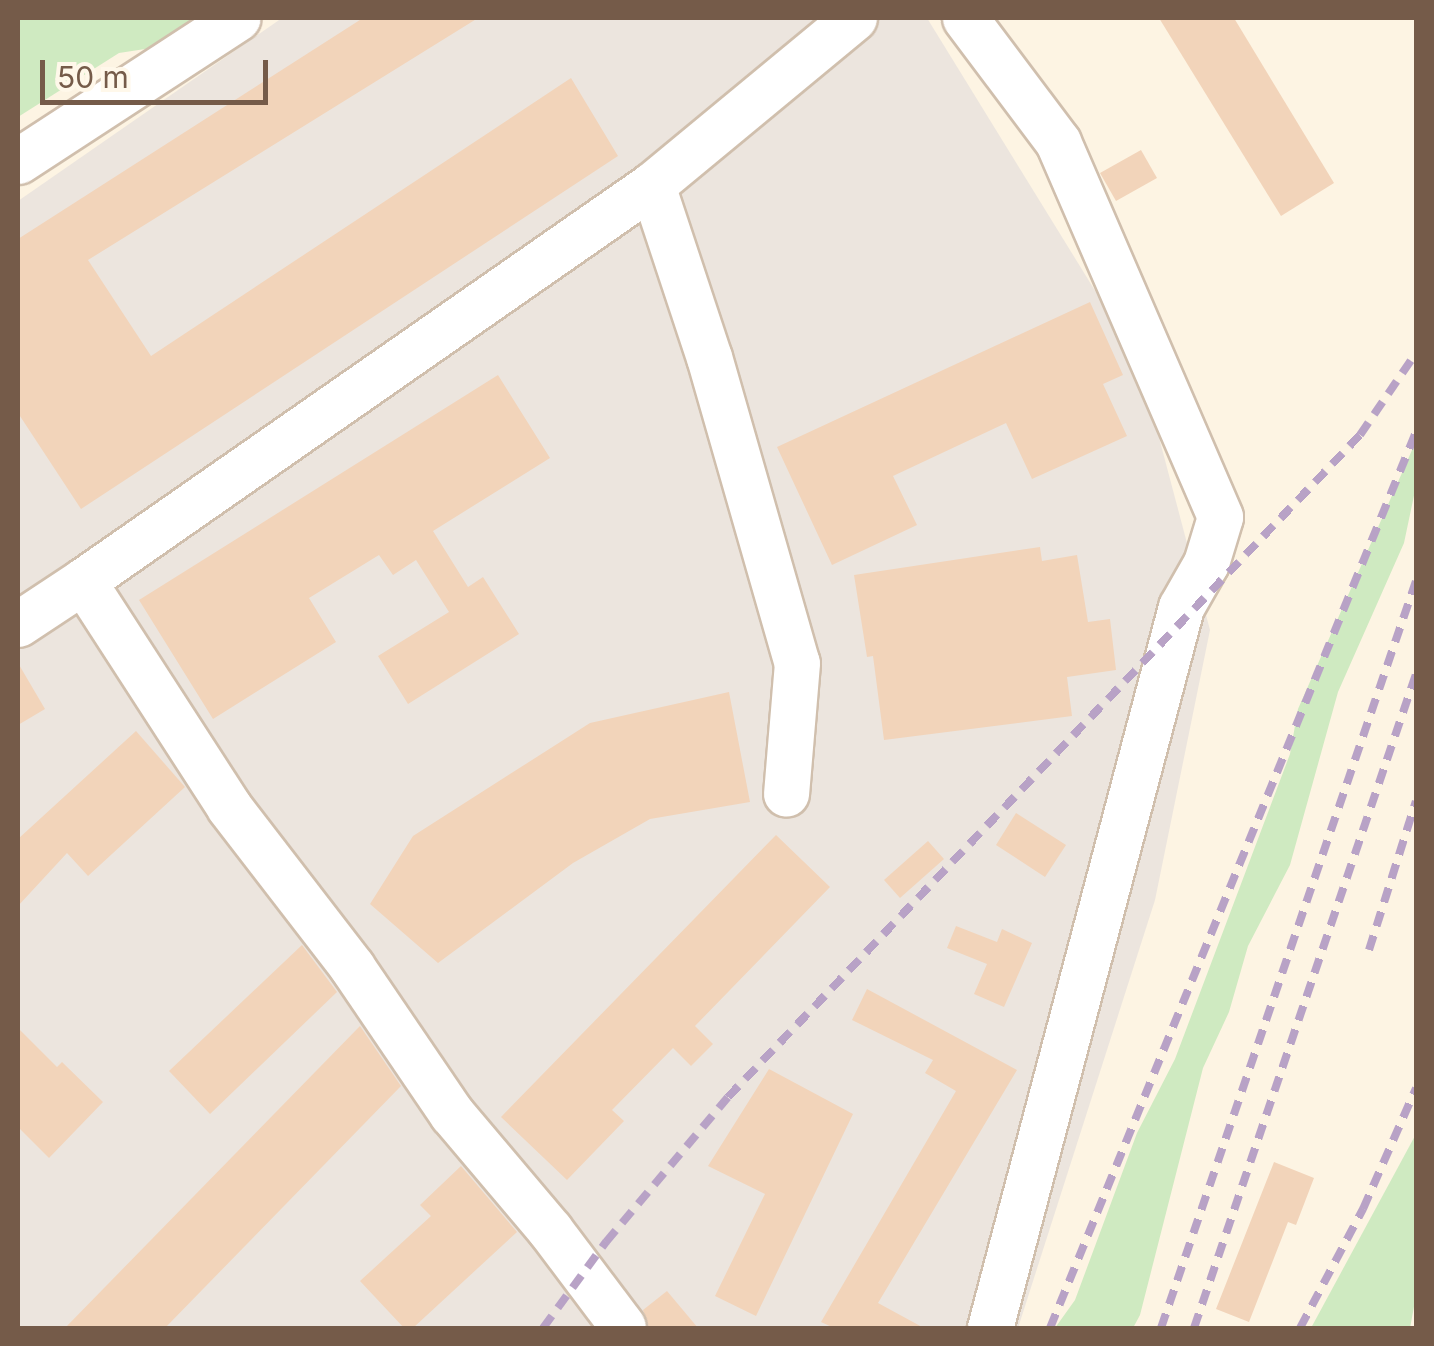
<!DOCTYPE html>
<html>
<head>
<meta charset="utf-8">
<style>
  body { margin:0 }
  #map { position:relative; width:1434px; height:1346px; overflow:hidden; background:#fdf4e3; font-family:Inter,sans-serif }
  div>[style] { position:absolute }
  .industrial>* { inset:0; background:#ece5de }
  .green>* { inset:0; background:#cfeac1 }
  .building>* { inset:0; background:#f2d4ba }
  .roads { filter:drop-shadow(2px 0 #d0bfad) drop-shadow(-2px 0 #d0bfad) drop-shadow(0 2px #d0bfad) drop-shadow(0 -2px #d0bfad) }
  .minor>* { height:45px; margin:-22.5px; padding:0 22.5px; transform-origin:22.5px; border-radius:22.5px; background:#fff }
  .rail>* { height:8px; margin-top:-4px; transform-origin:0; background:repeating-linear-gradient(90deg,#b8a2c6 0 15px,transparent 0 25px) }
  span { translate:-50% -50%; white-space:nowrap; text-align:center; line-height:1.15; -webkit-text-stroke:8px #fff8ea; paint-order:stroke }
  .frame { position:absolute; inset:0; border:20px solid #755b49; pointer-events:none }
  .scale { position:absolute; left:40px; top:60px; width:228px; height:45px; box-sizing:border-box; border:5px solid #755b49; border-top:0; padding-left:12px; font-size:30px; line-height:35px; white-space:nowrap; color:#755b49; -webkit-text-stroke:8px #fff8ea; paint-order:stroke }
</style>
</head>
<body>
<div id="map">
  <div class="industrial">
    <div style="clip-path:polygon(282px 18px,927px 18px,1139px 362px,1210px 630px,1155px 900px,1018px 1328px,18px 1328px,18px 201px)"></div>
  </div>
  <div class="green">
    <div style="clip-path:polygon(18px 18px,205px 18px,171px 45px,119px 53px,18px 117px)"></div>
    <div style="clip-path:polygon(1416px 441px,1416px 486px,1404px 543px,1338px 692px,1290px 865px,1248px 946px,1229px 1012px,1203px 1068px,1140px 1315px,1133px 1328px,1055px 1328px,1075px 1300px,1137px 1133px,1175px 1059px,1290px 754px,1298px 709px)"></div>
    <div style="clip-path:polygon(1416px 1134px,1416px 1296px,1410px 1328px,1311px 1328px)"></div>
  </div>
  <div class="building">
    <div style="clip-path:polygon(363px 18px,478px 18px,88px 260px,151px 356px,571px 78px,618px 156px,81px 509px,18px 413px,18px 239px)"></div>
    <div style="clip-path:polygon(1159px 18px,1234px 18px,1334px 183px,1281px 216px)"></div>
    <div style="clip-path:polygon(1141px 150px,1157px 178px,1116px 201px,1100px 173px)"></div>
    <div style="clip-path:polygon(1090px 302px,1123px 375px,1103px 384px,1127px 436px,1032px 479px,1006px 423px,893px 476px,917px 525px,832px 565px,777px 447px)"></div>
    <div style="clip-path:polygon(498px 375px,550px 458px,433px 531px,468px 587px,483px 577px,519px 634px,408px 704px,378px 656px,449px 612px,416px 560px,393px 575px,379px 555px,309px 598px,336px 642px,213px 719px,139px 600px)"></div>
    <div style="clip-path:polygon(1040px 547px,1042px 561px,1077px 555px,1088px 622px,1110px 619px,1116px 670px,1067px 677px,1072px 716px,884px 740px,873px 656px,867px 657px,854px 575px)"></div>
    <div style="clip-path:polygon(18px 663px,45px 709px,18px 725px)"></div>
    <div style="clip-path:polygon(729px 692px,750px 802px,650px 819px,573px 863px,438px 963px,370px 904px,413px 836px,590px 723px)"></div>
    <div style="clip-path:polygon(136px 731px,185px 787px,88px 876px,67px 853px,18px 906px,18px 839px)"></div>
    <div style="clip-path:polygon(1016px 813px,1066px 845px,1045px 877px,996px 845px)"></div>
    <div style="clip-path:polygon(776px 835px,830px 887px,695px 1026px,713px 1044px,691px 1066px,673px 1048px,612px 1110px,624px 1121px,567px 1180px,501px 1117px)"></div>
    <div style="clip-path:polygon(928px 841px,944px 859px,900px 898px,884px 880px)"></div>
    <div style="clip-path:polygon(956px 926px,997px 942px,1002px 929px,1032px 943px,1004px 1007px,974px 994px,987px 964px,947px 948px)"></div>
    <div style="clip-path:polygon(302px 945px,337px 992px,210px 1114px,169px 1071px)"></div>
    <div style="clip-path:polygon(867px 989px,1017px 1070px,878px 1303px,924px 1328px,834px 1328px,821px 1322px,956px 1091px,925px 1073px,933px 1060px,852px 1020px)"></div>
    <div style="clip-path:polygon(360px 1026px,401px 1086px,165px 1328px,65px 1328px)"></div>
    <div style="clip-path:polygon(18px 1028px,57px 1067px,62px 1062px,103px 1102px,49px 1158px,18px 1127px)"></div>
    <div style="clip-path:polygon(769px 1069px,853px 1114px,756px 1316px,715px 1296px,765px 1194px,708px 1166px)"></div>
    <div style="clip-path:polygon(1274px 1162px,1314px 1178px,1296px 1225px,1288px 1222px,1249px 1322px,1216px 1309px)"></div>
    <div style="clip-path:polygon(461px 1166px,517px 1232px,413px 1328px,404px 1328px,360px 1281px,431px 1216px,420px 1205px)"></div>
    <div style="clip-path:polygon(667px 1291px,698px 1328px,649px 1328px,643px 1310px)"></div>
  </div>
  <div class="roads">
    <div class="minor">
      <div style="left:965px;top:18px;width:155px;rotate:53.1deg"></div>
      <div style="left:1058px;top:142px;width:408px;rotate:66.6deg"></div>
      <div style="left:1220px;top:517px;width:48px;rotate:106.9deg"></div>
      <div style="left:1206px;top:563px;width:51px;rotate:119.6deg"></div>
      <div style="left:1181px;top:607px;width:746px;rotate:104.84deg"></div>
      <div style="left:18px;top:161px;width:262px;rotate:-33.1deg"></div>
      <div style="left:652px;top:185px;width:181px;rotate:71.7deg"></div>
      <div style="left:709px;top:357px;width:318px;rotate:74deg"></div>
      <div style="left:797px;top:663px;width:131px;rotate:94.8deg"></div>
      <div style="left:83px;top:581px;width:693px;rotate:-34.84deg"></div>
      <div style="left:652px;top:185px;width:262px;rotate:-39.6deg"></div>
      <div style="left:18px;top:624px;width:78px;rotate:-33.5deg"></div>
      <div style="left:83px;top:581px;width:269px;rotate:57.1deg"></div>
      <div style="left:229px;top:807px;width:202px;rotate:52.4deg"></div>
      <div style="left:352px;top:967px;width:178px;rotate:55.8deg"></div>
      <div style="left:452px;top:1114px;width:152px;rotate:49.8deg"></div>
      <div style="left:550px;top:1230px;width:121px;rotate:53deg"></div>
    </div>
  </div>
  <div class="rail">
    <div style="left:1369px;top:950px;width:156px;rotate:-72.5deg"></div>
    <div style="left:543px;top:1328px;width:107px;rotate:-53.8deg"></div>
    <div style="left:606px;top:1242px;width:189px;rotate:-49.9deg"></div>
    <div style="left:728px;top:1097px;width:915px;rotate:-46.33deg"></div>
    <div style="left:1360px;top:435px;width:99px;rotate:-55.7deg"></div>
    <div style="left:1050px;top:1328px;width:968px;rotate:-67.78deg"></div>
    <div style="left:1161px;top:1328px;width:789px;rotate:-71.15deg"></div>
    <div style="left:1194px;top:1328px;width:691px;rotate:-71.25deg"></div>
    <div style="left:1300px;top:1328px;width:135px;rotate:-62.1deg"></div>
    <div style="left:1363px;top:1209px;width:132px;rotate:-66.3deg"></div>
  </div>
  <div class="frame"></div>
  <div class="scale">50 m</div>
</div>
</body>
</html>
